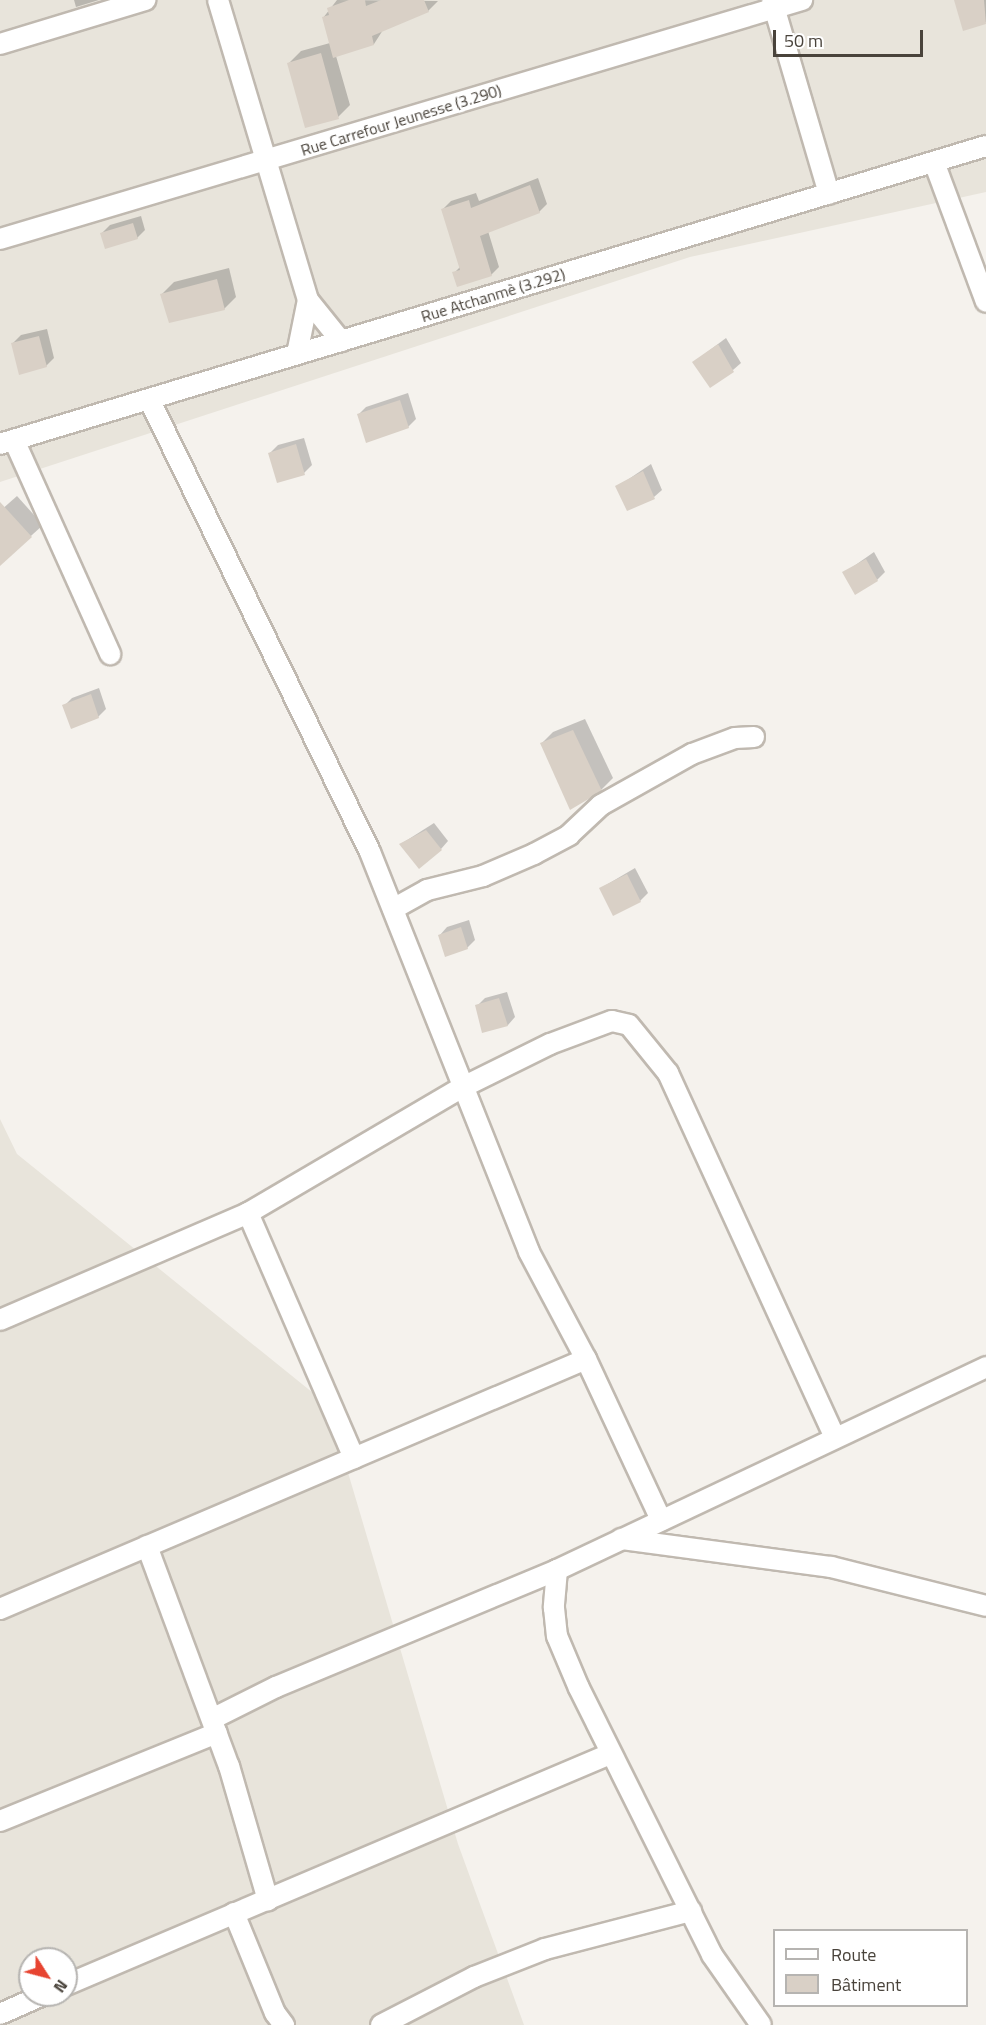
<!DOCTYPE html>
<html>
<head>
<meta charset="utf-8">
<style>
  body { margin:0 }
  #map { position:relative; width:986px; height:2025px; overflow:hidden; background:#f5f2ed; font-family:"Titillium Web",sans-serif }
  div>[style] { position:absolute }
  .residential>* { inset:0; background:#e8e4db }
  .shadow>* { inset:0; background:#0003 }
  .building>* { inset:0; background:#d9d0c6 }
  .roads { filter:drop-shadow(2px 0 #c0b9b0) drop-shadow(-2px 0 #c0b9b0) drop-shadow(0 2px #c0b9b0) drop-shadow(0 -2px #c0b9b0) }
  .street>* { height:20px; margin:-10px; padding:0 10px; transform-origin:10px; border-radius:10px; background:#fff }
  span { translate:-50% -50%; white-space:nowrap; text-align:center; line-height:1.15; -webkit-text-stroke:4.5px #fff; paint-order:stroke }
  .street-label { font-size:16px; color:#49433b }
  .legend { position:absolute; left:773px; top:1929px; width:195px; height:78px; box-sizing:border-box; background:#fff; border:2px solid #b6b4b1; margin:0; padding:8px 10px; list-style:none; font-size:18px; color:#49433b }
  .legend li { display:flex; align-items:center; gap:12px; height:30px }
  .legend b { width:30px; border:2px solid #b6b4b1 }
  .north { position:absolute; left:18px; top:1947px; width:60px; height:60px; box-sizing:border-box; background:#fff; border:2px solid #b6b4b1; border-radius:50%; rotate:126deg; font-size:16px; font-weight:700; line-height:24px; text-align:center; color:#49433b }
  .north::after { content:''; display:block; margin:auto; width:21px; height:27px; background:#e74431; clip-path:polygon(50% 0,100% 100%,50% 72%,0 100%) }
  .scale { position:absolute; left:773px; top:30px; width:150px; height:27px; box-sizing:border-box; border:3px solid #49433b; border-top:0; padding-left:8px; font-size:18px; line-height:21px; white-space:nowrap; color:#49433b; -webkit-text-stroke:4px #fff; paint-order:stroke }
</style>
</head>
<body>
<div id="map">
  <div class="residential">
    <div style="clip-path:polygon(0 0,986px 0,986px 192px,690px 257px,0 482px)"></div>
    <div style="clip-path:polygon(evenodd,0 1119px,17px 1154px,328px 1405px,458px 1844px,524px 2025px,0 2025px,0 1119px,30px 1959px,66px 1959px,66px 1995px,30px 1995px,30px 1959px)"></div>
  </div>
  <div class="shadow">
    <div style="clip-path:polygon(74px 0,99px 0,76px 7px)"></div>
    <div style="clip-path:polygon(337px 0,438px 1px,428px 11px,383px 30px,374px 44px,336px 56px,350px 105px,338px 117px,289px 63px,301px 51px,330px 43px,323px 18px)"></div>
    <div style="clip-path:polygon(956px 0,986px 0,986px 22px,964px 29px)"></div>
    <div style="clip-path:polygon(538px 178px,547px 204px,539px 212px,488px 231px,499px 267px,491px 275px,454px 273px,461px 266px,443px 209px,451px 201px,476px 193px,479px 201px)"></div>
    <div style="clip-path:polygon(141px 216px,145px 230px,137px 238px,102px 233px,110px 225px)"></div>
    <div style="clip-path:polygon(229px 268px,236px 297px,224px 309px,162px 294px,174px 282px)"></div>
    <div style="clip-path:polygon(47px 329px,54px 358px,46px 366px,13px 343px,21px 335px)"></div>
    <div style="clip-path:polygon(726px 338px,741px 363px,733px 370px,694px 362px)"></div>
    <div style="clip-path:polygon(408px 393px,416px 419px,408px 427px,358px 415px,366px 407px)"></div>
    <div style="clip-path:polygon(304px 438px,312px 465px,304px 473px,270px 453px,278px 445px)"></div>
    <div style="clip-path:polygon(651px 464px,662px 490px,654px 497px,617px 487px)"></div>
    <div style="clip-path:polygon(17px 496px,43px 525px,0 564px,0 511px)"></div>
    <div style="clip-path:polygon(874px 552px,885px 572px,877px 580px,844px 573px)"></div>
    <div style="clip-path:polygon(99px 688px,106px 709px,98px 717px,64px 706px,72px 698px)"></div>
    <div style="clip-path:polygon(585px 719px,613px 778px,601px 790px,541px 744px,553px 732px)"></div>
    <div style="clip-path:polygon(434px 823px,448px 841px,441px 849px,401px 844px)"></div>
    <div style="clip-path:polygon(635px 868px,648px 893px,640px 901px,601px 888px)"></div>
    <div style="clip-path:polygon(469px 920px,475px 940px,467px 948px,440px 935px,447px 927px)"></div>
    <div style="clip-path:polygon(507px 992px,515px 1017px,508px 1025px,483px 1031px,477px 1006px,485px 998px)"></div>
  </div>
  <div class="building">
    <div style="clip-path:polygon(349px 0,365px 0,366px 6px,381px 0,424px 0,429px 12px,372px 36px,374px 45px,333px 58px,322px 17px,329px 15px,327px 8px)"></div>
    <div style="clip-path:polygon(954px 0,984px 0,986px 24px,963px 31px)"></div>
    <div style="clip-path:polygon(321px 53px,339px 119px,305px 128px,287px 63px)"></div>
    <div style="clip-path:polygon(530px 185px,540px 213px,480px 236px,492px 276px,457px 287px,452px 272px,460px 270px,441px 209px,469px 200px,471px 208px)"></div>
    <div style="clip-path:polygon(133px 223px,138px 239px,105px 249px,100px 233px)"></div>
    <div style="clip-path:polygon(217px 279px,225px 310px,169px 323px,160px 294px)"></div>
    <div style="clip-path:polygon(39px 336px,47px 367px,19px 375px,11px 343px)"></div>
    <div style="clip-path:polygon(718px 344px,734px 372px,710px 388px,692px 362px)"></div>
    <div style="clip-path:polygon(400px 400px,409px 428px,366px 443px,357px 414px)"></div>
    <div style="clip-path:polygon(296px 444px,305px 475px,277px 483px,268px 453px)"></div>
    <div style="clip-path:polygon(643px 471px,655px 499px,627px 511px,615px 486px)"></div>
    <div style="clip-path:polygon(0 502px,32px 537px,0 566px)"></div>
    <div style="clip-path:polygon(866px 559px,878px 581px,855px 595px,842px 572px)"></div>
    <div style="clip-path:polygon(91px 694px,99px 718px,71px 729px,62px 705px)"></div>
    <div style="clip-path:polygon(573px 730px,602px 791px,570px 810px,540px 743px)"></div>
    <div style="clip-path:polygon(426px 830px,442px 850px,419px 869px,399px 844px)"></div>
    <div style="clip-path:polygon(627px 874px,641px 902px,613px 916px,599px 888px)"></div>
    <div style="clip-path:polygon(461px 927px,468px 949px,445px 957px,438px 935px)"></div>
    <div style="clip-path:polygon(499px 998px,508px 1026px,482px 1033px,475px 1005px)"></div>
  </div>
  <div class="roads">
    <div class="street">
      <div style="left:218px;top:0;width:313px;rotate:73.3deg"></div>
      <div style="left:308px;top:300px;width:53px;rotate:51.2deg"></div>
      <div style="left:772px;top:0;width:202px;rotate:73.6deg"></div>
      <div style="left:0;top:44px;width:152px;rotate:-16.9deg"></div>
      <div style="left:934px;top:162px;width:149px;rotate:69.6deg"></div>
      <div style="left:0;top:239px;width:837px;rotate:-16.59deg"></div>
      <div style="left:297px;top:354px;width:55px;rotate:-78.5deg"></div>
      <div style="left:149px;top:399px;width:504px;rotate:63.99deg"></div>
      <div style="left:370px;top:852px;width:430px;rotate:68.3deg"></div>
      <div style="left:529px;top:1252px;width:121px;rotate:62deg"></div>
      <div style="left:586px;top:1359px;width:178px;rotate:65deg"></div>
      <div style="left:14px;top:440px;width:235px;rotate:65.8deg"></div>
      <div style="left:0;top:444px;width:1030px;rotate:-16.82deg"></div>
      <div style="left:393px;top:909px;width:39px;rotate:-29deg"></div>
      <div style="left:427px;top:890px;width:58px;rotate:-14deg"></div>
      <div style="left:483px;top:876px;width:56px;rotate:-23.3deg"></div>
      <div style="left:534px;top:854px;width:40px;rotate:-28deg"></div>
      <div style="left:569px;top:835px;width:44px;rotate:-43.2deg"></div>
      <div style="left:601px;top:805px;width:104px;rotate:-29.3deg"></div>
      <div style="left:692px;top:754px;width:46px;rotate:-20.4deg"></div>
      <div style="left:735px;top:738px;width:19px;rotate:-3deg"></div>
      <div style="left:248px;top:1213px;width:267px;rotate:66.6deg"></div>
      <div style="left:0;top:1320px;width:270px;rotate:-23.3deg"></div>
      <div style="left:248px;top:1213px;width:249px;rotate:-30.4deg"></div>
      <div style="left:463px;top:1087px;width:97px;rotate:-26.3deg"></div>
      <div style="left:550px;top:1044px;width:66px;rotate:-20.4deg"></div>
      <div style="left:612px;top:1021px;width:17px;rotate:13deg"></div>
      <div style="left:629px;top:1025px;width:62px;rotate:50.9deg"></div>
      <div style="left:668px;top:1073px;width:401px;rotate:65.4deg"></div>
      <div style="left:621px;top:1539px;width:212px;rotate:7.6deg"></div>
      <div style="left:831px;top:1567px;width:160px;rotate:14.1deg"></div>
      <div style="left:147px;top:1546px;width:235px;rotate:69.6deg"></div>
      <div style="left:229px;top:1766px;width:140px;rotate:73.8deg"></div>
      <div style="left:557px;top:1570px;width:38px;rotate:95deg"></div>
      <div style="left:554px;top:1608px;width:28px;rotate:84deg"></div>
      <div style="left:557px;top:1636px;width:56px;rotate:67.1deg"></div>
      <div style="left:579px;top:1688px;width:298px;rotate:63.5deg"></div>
      <div style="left:712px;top:1955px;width:85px;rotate:55deg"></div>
      <div style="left:0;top:1609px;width:637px;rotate:-23.1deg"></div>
      <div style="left:212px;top:1719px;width:72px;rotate:-26.6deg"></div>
      <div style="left:276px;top:1687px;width:304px;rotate:-22.6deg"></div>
      <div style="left:557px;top:1570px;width:475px;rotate:-25.3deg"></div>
      <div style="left:0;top:1821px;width:234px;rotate:-22.1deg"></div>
      <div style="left:234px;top:1913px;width:108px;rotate:67.7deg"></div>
      <div style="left:275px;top:2013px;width:15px;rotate:53deg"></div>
      <div style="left:66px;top:1985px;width:591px;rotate:-23.01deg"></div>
      <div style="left:0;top:2014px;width:47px;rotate:-23.8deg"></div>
      <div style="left:381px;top:2025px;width:105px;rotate:-27.3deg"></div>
      <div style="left:474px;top:1977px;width:76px;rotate:-21.5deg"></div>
      <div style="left:545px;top:1949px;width:151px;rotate:-14.6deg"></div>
    </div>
  </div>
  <div class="street-label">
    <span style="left:401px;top:120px;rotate:-17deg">Rue Carrefour Jeunesse (3.290)</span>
    <span style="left:493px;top:295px;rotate:-17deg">Rue Atchanmè (3.292)</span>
  </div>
  <ul class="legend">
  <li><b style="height:8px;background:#fff"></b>Route</li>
  <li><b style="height:16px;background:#d9d0c6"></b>Bâtiment</li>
  </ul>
  <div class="north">N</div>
  <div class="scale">50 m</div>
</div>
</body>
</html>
